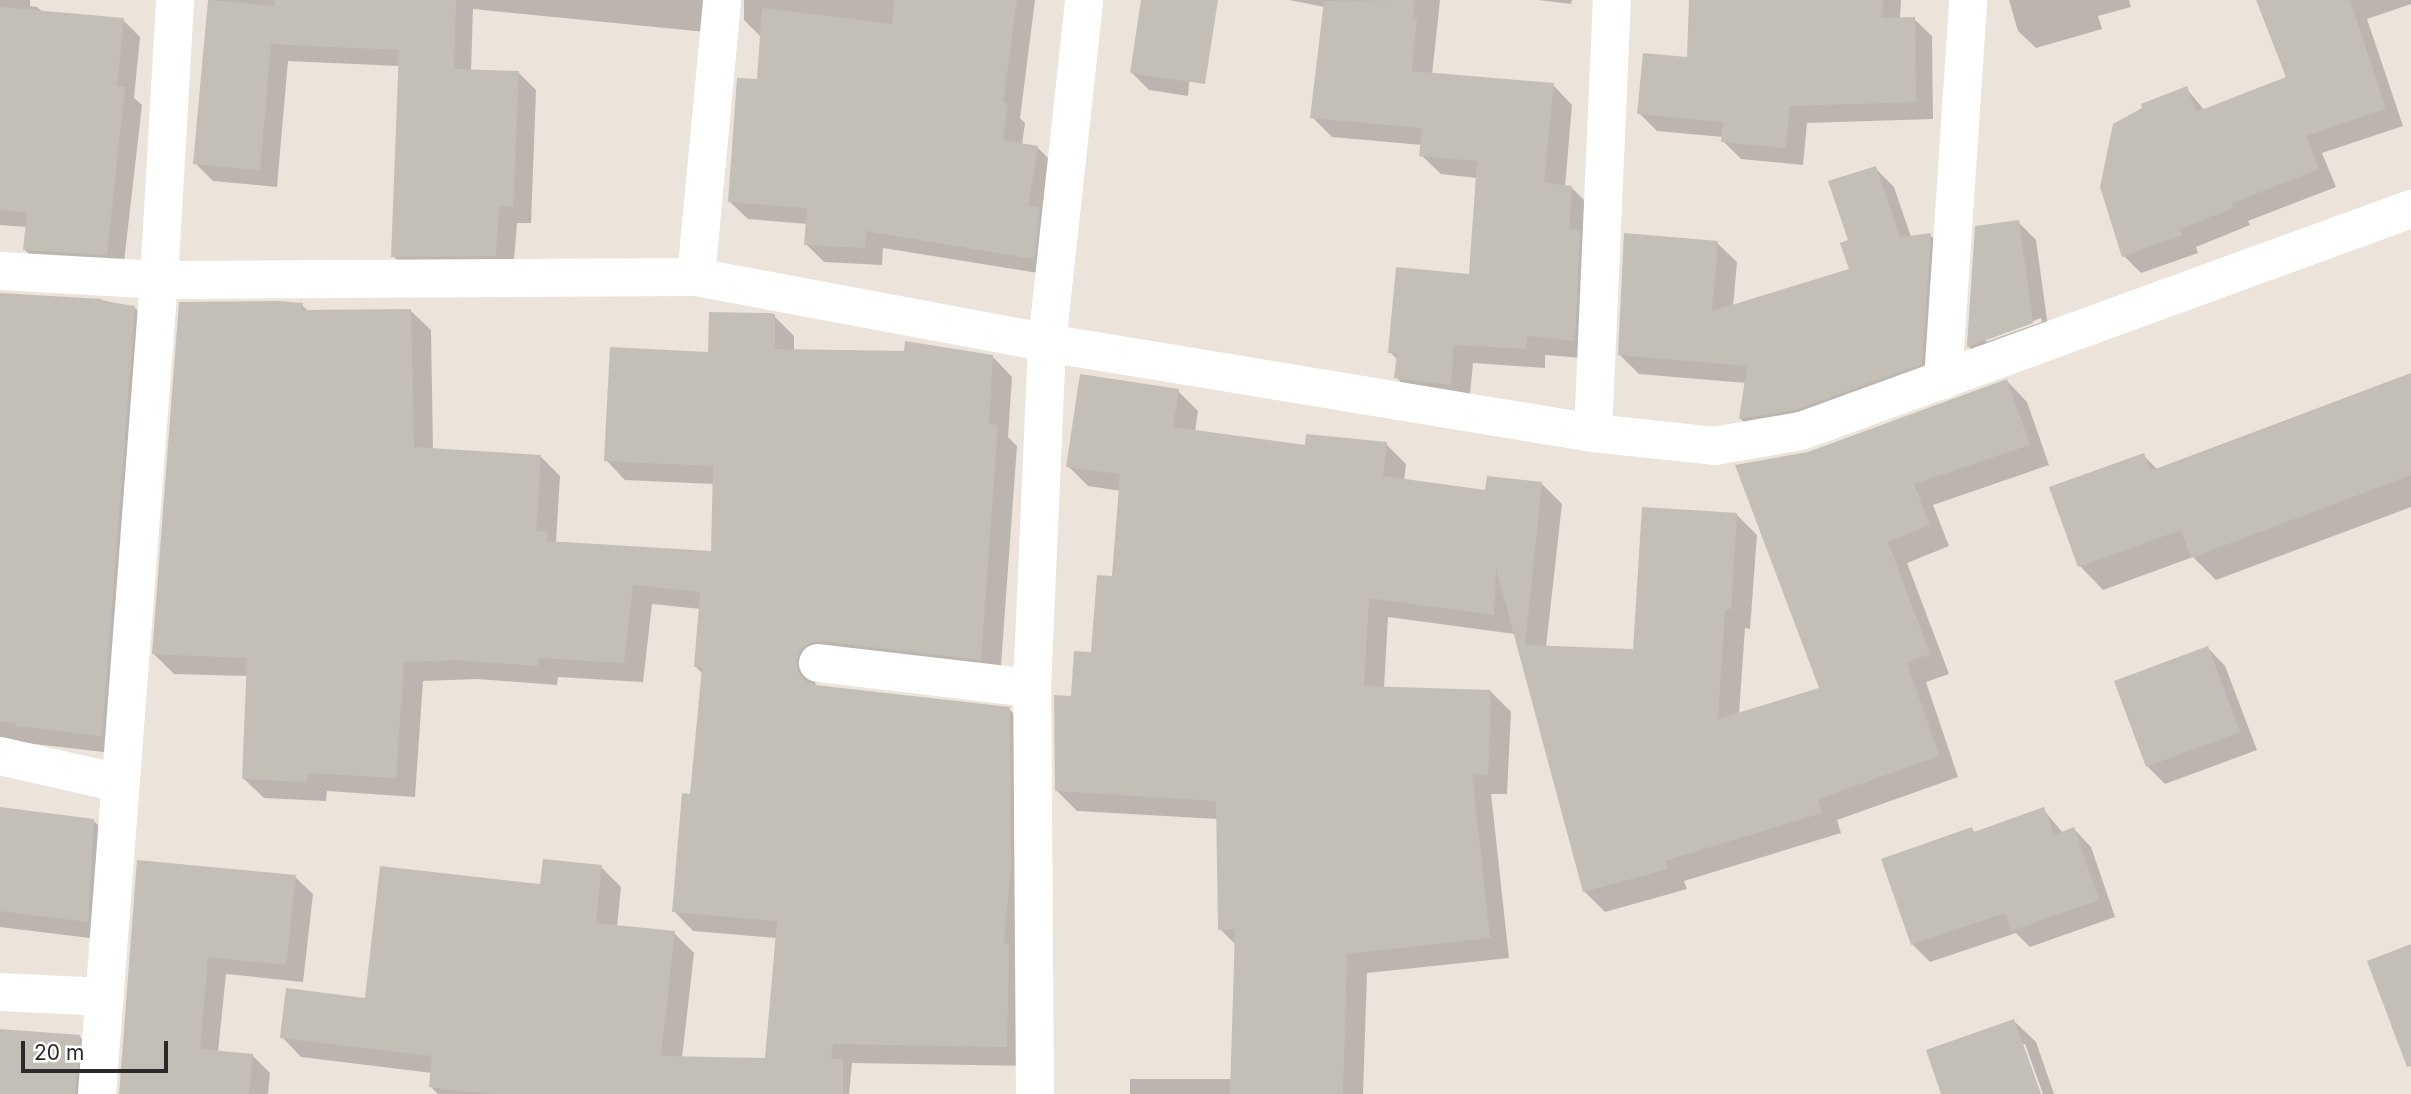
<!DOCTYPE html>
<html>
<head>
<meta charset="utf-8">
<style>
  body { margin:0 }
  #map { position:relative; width:2411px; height:1094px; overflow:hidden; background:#ece3db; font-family:Inter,sans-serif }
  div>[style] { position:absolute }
  .shadow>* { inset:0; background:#0003 }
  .building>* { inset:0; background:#c4bfb6 }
  .minor>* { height:38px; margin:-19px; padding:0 19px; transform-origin:19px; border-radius:19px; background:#fff }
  span { translate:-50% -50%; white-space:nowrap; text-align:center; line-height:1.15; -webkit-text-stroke:6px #fff; paint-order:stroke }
  .scale { position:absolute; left:21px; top:1041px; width:147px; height:32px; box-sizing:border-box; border:4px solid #2a2a2a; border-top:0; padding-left:9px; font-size:21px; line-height:24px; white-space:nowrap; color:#2a2a2a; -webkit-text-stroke:5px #fff; paint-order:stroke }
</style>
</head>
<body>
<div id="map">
  <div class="shadow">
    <div style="clip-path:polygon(0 0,30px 0,30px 6px,37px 7px,43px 12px,123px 20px,140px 37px,134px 98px,142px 105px,123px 271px,42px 267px,25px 250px,27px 227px,0 225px)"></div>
    <div style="clip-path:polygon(209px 0,728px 0,716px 33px,473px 9px,471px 71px,519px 73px,536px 90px,531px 223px,517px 223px,513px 273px,411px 274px,393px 256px,400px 66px,288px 61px,277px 187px,213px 181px,195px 163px)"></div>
    <div style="clip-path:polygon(744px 0,1035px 0,1020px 118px,1025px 123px,1022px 145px,1037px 147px,1055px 165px,1051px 275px,883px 248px,882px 265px,824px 262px,806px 244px,807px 224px,748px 219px,730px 202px,759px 81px,762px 38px,744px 20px)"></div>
    <div style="clip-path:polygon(1143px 0,1196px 0,1188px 96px,1149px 90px,1131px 72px)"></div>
    <div style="clip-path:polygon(1289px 0,1440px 0,1432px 75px,1553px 85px,1572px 105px,1565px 187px,1571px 187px,1591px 207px,1594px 359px,1545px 355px,1545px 368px,1473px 363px,1469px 404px,1415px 397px,1396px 377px,1398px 360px,1390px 352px,1470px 275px,1477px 178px,1441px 174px,1421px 155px,1422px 145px,1332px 137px,1312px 117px,1325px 7px)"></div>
    <div style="clip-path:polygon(1538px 0,1572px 0,1571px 4px)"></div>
    <div style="clip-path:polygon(1805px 0,1901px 0,1900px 19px,1914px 19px,1932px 36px,1933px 119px,1807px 123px,1803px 165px,1741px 159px,1723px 141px,1723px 137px,1657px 131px,1639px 113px,1725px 63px)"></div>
    <div style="clip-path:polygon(2009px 0,2129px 0,2131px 7px,2098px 16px,2102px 29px,2036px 48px,2018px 31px)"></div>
    <div style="clip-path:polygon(2258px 0,2411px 0,2411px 4px,2367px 19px,2403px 126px,2322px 153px,2336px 187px,2248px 221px,2250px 225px,2196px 247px,2198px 253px,2141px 273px,2124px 256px,2186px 88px,2205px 111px,2288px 78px)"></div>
    <div style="clip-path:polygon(1875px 168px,1894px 187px,1911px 237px,1930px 235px,1949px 254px,1941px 383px,1760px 438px,1741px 419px,1746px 383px,1639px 374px,1620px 355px,1717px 243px,1737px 262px,1733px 307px,1852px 270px,1850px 241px)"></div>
    <div style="clip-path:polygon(evenodd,2018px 222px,2036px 240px,2050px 341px,1986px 364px,1969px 347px,1977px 228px,2018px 222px,2041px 318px,2042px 322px,1986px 342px,1986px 339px,2041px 318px)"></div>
    <div style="clip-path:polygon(0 295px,101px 300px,134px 307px,153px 326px,121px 754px,0 740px)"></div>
    <div style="clip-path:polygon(302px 305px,309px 312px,411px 311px,431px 330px,433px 450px,540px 456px,560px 476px,556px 542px,713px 553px,714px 484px,625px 480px,606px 460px,710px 353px,774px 316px,794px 336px,794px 351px,993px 357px,1012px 377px,1008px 437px,1017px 446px,1000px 679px,815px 682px,816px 687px,1009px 709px,1029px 729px,1026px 1066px,852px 1063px,849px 1094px,438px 1094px,431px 1087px,432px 1073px,301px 1057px,282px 1037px,366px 1000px,542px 886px,601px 867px,621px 887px,617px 927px,674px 933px,694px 953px,682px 1058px,766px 1059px,777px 938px,693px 931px,674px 911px,691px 795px,703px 674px,695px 666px,701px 609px,652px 604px,643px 682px,558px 677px,557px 685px,478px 679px,423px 681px,415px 797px,327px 791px,326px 801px,264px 798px,244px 779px,248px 676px,174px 674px,154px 654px)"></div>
    <div style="clip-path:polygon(2411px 375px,2411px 507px,2216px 580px,2193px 557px,2103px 590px,2080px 566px,2051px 488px,2143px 455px,2158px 470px)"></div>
    <div style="clip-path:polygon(2007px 381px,2027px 402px,2049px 465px,1933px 505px,1949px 546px,1907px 563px,1949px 674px,1926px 682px,1958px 777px,1837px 820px,1841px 833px,1684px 881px,1687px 889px,1605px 912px,1584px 891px,1515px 634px,1388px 617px,1384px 688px,1490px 691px,1511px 712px,1507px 794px,1491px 794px,1509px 958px,1367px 973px,1363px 1094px,1130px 1094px,1130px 1079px,1233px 1079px,1236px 945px,1220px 929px,1218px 819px,1077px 811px,1056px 790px,1113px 578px,1121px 491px,1088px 486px,1068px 466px,1178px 391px,1198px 411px,1195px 432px,1306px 447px,1386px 444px,1406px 464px,1404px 481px,1487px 492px,1541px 483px,1562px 504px,1546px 647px,1635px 650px,1736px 514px,1757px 535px,1750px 629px,1745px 628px,1739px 714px,1821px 689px,1809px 453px)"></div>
    <div style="clip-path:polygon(2208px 648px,2225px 666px,2257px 750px,2165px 784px,2148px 767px,2116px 683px)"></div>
    <div style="clip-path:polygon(0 809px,93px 820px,112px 839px,106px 940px,0 927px)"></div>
    <div style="clip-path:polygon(2043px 809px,2063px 833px,2074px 829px,2091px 847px,2115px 917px,2030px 947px,2016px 933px,1930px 962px,1913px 945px,1883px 860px,1972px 829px,1975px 833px)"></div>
    <div style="clip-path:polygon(138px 862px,295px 877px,313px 894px,303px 982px,226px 974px,218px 1052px,252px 1055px,270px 1073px,268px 1094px,121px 1094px)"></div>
    <div style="clip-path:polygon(2014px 1021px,2036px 1042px,2054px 1094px,2043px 1094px,2025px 1044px,2022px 1044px,2039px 1094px,1943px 1094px)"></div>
    <div style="clip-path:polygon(0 1030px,79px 1036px,94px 1052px,91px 1094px,0 1094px)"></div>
  </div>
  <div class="building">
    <div style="clip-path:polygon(208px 0,274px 6px,274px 0,456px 0,454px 69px,519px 71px,513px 206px,499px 206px,496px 256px,391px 257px,399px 50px,271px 44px,260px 170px,193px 164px)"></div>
    <div style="clip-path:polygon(895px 0,1017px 0,1003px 102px,1008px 104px,1003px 140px,1038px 146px,1028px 206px,1040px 208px,1034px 259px,866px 231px,865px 248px,804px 245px,807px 208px,728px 202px,737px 78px,757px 79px,762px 8px,892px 24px)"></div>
    <div style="clip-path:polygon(1141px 0,1218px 0,1205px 84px,1130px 73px)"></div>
    <div style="clip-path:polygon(1415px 0,1413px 18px,1417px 18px,1412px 71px,1554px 83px,1544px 183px,1572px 186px,1569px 229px,1580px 230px,1575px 341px,1527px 336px,1526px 349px,1454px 345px,1451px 385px,1394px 378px,1397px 353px,1388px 353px,1396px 267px,1469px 274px,1477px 161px,1419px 156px,1422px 128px,1310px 118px,1324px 1px)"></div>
    <div style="clip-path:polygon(1689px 0,1883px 0,1882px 18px,1915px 17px,1916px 102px,1790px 106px,1786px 148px,1721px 142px,1723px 122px,1637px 114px,1643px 53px,1687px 57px)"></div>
    <div style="clip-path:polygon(2256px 0,2350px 0,2386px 109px,2306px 136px,2319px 169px,2232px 203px,2233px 208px,2180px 229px,2182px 235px,2122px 257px,2100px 187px,2113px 124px,2142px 108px,2141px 104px,2187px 86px,2196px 112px,2286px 77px)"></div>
    <div style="clip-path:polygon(0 7px,124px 18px,117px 86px,125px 87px,107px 255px,23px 250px,27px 212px,0 210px)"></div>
    <div style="clip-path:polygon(1876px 166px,1900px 237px,1931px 233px,1922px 364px,1795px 410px,1739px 419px,1747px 366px,1618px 355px,1624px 233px,1718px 241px,1712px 311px,1849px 269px,1840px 243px,1848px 240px,1828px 181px)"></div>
    <div style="clip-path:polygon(2019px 220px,2033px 323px,1967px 347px,1975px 226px)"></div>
    <div style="clip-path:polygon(0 293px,102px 299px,101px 301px,135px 306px,102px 736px,16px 726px,16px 723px,0 721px)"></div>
    <div style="clip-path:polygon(277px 301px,303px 303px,302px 310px,411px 309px,414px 447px,541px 455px,536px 531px,548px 532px,547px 541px,711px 551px,713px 466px,604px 461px,610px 347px,708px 352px,709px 312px,769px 313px,775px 314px,775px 349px,904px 351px,905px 341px,993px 355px,989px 424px,998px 425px,981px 660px,821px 641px,810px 643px,801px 649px,796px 661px,798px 672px,804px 680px,815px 685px,1010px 707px,1011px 867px,1004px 944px,1009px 944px,1007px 1047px,833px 1044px,831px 1059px,843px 1059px,843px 1094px,492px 1094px,429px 1087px,432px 1056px,280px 1038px,286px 988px,365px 998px,380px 866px,540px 884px,543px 859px,602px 865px,596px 923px,675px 931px,661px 1056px,765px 1058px,777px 921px,672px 912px,682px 793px,690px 794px,702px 668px,694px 667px,700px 592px,633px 585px,624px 663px,539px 658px,538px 666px,457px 660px,404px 662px,396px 778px,308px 773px,307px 782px,242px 779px,247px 658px,152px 654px,179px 302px)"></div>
    <div style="clip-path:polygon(2411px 373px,2411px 475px,2191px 558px,2181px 530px,2078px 567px,2049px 487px,2144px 453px,2150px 471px)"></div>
    <div style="clip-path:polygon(1080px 374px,1179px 389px,1173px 427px,1305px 445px,1306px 434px,1387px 442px,1383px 476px,1485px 490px,1487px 476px,1542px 482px,1525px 645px,1633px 649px,1642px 507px,1737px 513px,1731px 609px,1725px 609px,1718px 719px,1819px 688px,1735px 465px,1808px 452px,2007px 379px,2030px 445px,1914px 484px,1930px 525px,1888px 542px,1930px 654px,1907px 662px,1939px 756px,1818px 799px,1822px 813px,1665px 861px,1668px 869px,1583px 892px,1496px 568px,1494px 615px,1369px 598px,1364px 686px,1491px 690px,1488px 775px,1472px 774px,1490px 938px,1347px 954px,1343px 1094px,1230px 1094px,1235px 929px,1218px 930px,1216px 801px,1055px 791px,1054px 695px,1071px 696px,1074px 651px,1091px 652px,1097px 575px,1112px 576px,1120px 474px,1066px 467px)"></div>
    <div style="clip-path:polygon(2208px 646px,2240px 732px,2146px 767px,2114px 681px)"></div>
    <div style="clip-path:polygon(0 807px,94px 819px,88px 922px,0 911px)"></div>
    <div style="clip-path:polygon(2044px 807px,2054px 835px,2074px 827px,2099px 900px,2011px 931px,2005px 913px,1911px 945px,1881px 859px,1972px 827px,1974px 832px)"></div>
    <div style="clip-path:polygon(137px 860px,296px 875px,286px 965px,208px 957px,200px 1049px,253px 1054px,249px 1094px,119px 1094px)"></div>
    <div style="clip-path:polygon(2411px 944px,2411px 1066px,2407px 1067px,2367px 961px)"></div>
    <div style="clip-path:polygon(2014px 1019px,2041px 1094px,1941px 1094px,1926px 1050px)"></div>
    <div style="clip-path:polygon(0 1029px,80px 1035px,75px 1094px,0 1094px)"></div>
  </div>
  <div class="minor">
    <div style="left:0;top:271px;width:159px;rotate:3.2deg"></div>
    <div style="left:159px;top:280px;width:537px;rotate:-0.32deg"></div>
    <div style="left:696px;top:277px;width:357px;rotate:10.6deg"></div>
    <div style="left:1047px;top:343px;width:553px;rotate:9.36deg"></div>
    <div style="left:1593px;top:433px;width:122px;rotate:6.1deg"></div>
    <div style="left:1714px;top:446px;width:88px;rotate:-9.8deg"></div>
    <div style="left:1801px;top:431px;width:649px;rotate:-20deg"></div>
    <div style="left:696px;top:277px;width:278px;rotate:-84.6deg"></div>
    <div style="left:1943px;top:380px;width:381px;rotate:-86.2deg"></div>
    <div style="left:1593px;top:433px;width:433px;rotate:-87.5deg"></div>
    <div style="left:818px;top:663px;width:215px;rotate:6.7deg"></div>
    <div style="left:0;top:756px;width:122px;rotate:12.8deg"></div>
    <div style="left:0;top:992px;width:105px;rotate:2.7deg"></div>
    <div style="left:97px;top:1094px;width:816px;rotate:-85.64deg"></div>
    <div style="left:159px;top:280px;width:280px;rotate:-86.7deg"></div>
    <div style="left:1035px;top:1094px;width:406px;rotate:-90.4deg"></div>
    <div style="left:1032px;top:688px;width:345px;rotate:-87.5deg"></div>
    <div style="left:1047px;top:343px;width:345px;rotate:-83.8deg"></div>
  </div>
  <div class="scale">20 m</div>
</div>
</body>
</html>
